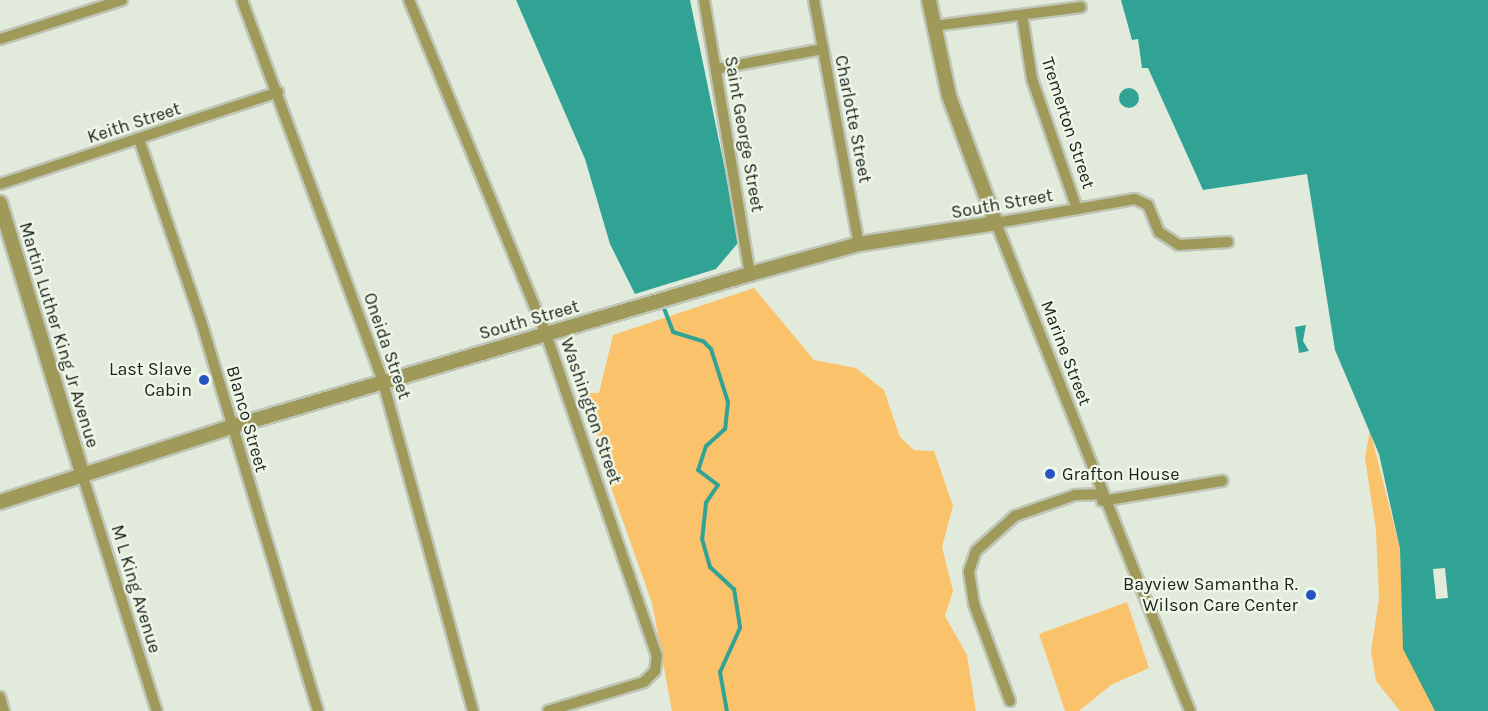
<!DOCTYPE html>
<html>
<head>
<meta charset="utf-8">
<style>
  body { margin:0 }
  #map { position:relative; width:1488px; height:711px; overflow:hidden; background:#e2ebdb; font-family:Karla,sans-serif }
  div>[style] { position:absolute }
  .green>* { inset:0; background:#fbc26c }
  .water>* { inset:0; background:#31a395 }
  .round { border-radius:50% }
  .pier>* { inset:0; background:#e2ebdb }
  .stream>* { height:4px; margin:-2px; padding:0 2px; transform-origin:2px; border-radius:2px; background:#31a395 }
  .roads { filter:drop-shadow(2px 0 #bfc6b8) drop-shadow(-2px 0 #bfc6b8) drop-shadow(0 2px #bfc6b8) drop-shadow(0 -2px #bfc6b8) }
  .minor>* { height:10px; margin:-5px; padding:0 5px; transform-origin:5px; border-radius:5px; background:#9f995a }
  .tertiary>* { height:14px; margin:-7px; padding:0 7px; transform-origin:7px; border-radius:7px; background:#9f995a }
  .dots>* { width:16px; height:16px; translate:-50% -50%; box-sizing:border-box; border:3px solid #eff8e8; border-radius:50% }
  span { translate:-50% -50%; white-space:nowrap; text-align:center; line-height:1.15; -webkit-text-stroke:4.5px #eff8e8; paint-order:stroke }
  .street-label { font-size:18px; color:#1d201a }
  .poi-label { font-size:18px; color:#1d201a }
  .right { translate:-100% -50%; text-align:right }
  .left { translate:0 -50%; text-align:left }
</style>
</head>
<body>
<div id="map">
  <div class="green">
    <div style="clip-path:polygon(754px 288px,814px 360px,856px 368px,884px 390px,900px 437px,914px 450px,934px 451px,953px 506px,942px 547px,953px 591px,945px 616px,967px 655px,976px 711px,672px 711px,652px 603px,608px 479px,588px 393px,599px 393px,613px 335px)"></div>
    <div style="clip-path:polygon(1370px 430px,1400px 549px,1404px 645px,1435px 711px,1400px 711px,1376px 681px,1371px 651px,1379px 599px,1376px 530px,1365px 458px)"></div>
    <div style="clip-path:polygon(1127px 602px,1149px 668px,1111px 685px,1079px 711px,1065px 711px,1039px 634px)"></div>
  </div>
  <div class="water">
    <div style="clip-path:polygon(516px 0,690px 0,738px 233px,737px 244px,716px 269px,635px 294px,610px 244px,585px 159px)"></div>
    <div style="clip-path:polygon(1121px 0,1488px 0,1488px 711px,1435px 711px,1403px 649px,1400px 549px,1379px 454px,1335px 350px,1307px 174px,1203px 190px,1148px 68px,1142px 68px,1138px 39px,1132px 40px)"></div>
    <div class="round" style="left:1119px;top:88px;width:20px;height:20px"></div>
    <div style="clip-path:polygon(1306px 325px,1303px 341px,1309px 351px,1299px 353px,1295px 327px)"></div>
  </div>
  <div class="pier">
    <div style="clip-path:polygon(1445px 568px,1448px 598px,1436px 599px,1433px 569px)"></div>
  </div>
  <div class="stream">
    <div style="left:662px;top:303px;width:31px;rotate:69deg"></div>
    <div style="left:673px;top:332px;width:31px;rotate:17deg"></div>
    <div style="left:703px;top:341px;width:11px;rotate:45deg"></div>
    <div style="left:711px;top:349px;width:56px;rotate:72.2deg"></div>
    <div style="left:728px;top:402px;width:27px;rotate:96deg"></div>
    <div style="left:725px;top:429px;width:25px;rotate:138deg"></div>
    <div style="left:706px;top:446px;width:25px;rotate:108deg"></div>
    <div style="left:698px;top:470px;width:25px;rotate:37deg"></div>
    <div style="left:718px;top:485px;width:22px;rotate:124deg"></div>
    <div style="left:706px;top:503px;width:36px;rotate:96deg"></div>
    <div style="left:702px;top:539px;width:29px;rotate:74deg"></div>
    <div style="left:710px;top:567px;width:33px;rotate:43deg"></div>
    <div style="left:734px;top:589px;width:39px;rotate:81deg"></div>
    <div style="left:740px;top:628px;width:48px;rotate:114.4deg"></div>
    <div style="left:720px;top:672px;width:40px;rotate:80deg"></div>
  </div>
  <div class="roads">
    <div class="minor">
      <div style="left:242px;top:0;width:407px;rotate:69.7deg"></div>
      <div style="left:383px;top:382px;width:341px;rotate:74.7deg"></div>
      <div style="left:409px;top:0;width:361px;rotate:67.7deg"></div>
      <div style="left:546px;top:334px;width:341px;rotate:71deg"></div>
      <div style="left:657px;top:656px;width:15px;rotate:98deg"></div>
      <div style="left:655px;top:671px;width:16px;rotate:135deg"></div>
      <div style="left:644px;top:682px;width:100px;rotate:163.2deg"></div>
      <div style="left:704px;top:0;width:278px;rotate:80.5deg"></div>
      <div style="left:814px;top:0;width:248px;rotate:79.6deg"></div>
      <div style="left:1022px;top:15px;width:65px;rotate:81.1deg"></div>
      <div style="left:1032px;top:79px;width:134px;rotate:70.9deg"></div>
      <div style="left:933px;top:26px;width:149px;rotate:-7.3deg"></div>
      <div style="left:0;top:39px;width:128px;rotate:-17.7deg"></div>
      <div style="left:716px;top:69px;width:109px;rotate:-10.6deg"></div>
      <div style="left:139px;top:139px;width:192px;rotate:71.2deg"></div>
      <div style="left:201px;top:321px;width:407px;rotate:73.3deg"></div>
      <div style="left:0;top:184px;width:293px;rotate:-18.3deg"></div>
      <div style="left:83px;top:477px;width:245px;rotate:72.5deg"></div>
      <div style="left:1102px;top:501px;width:122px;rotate:-9.5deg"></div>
      <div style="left:0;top:697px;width:15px;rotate:74deg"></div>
      <div style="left:1010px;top:701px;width:103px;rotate:-110.4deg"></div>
      <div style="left:974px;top:604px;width:33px;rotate:-99deg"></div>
      <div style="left:969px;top:571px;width:21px;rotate:-71deg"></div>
      <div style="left:976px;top:551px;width:52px;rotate:-41.9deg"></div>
      <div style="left:1015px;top:516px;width:64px;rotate:-19.3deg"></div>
      <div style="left:1075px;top:495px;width:24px;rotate:-2deg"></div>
      <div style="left:1190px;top:711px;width:525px;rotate:-111.68deg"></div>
      <div style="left:996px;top:223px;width:141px;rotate:-9.8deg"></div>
      <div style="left:1135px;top:199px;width:14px;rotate:25deg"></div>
      <div style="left:1148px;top:205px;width:29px;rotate:68deg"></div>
      <div style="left:1159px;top:232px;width:24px;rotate:33deg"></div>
      <div style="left:1179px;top:245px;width:49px;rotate:-3.5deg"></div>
    </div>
    <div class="tertiary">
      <div style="left:0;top:203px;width:286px;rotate:73.1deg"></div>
      <div style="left:0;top:502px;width:243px;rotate:-18deg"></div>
      <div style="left:231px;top:427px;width:541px;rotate:-16.43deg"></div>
      <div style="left:750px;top:274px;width:113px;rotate:-15.4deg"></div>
      <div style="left:859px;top:244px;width:139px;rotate:-8.7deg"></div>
      <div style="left:996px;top:223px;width:135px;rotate:-110.3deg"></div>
      <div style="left:949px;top:96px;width:98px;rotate:-101.8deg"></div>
    </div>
  </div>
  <div class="dots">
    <div style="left:204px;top:380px;background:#2854c3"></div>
    <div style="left:1050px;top:474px;background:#2854c3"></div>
    <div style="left:1311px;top:595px;background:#2854c3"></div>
  </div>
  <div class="street-label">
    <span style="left:853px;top:119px;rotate:79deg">Charlotte Street</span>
    <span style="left:134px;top:123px;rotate:-18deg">Keith Street</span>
    <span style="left:1068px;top:123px;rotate:72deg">Tremerton Street</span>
    <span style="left:744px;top:134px;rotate:80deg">Saint George Street</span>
    <span style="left:1002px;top:204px;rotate:-10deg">South Street</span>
    <span style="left:529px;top:320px;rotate:-16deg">South Street</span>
    <span style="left:59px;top:335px;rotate:73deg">Martin Luther King Jr Avenue</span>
    <span style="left:387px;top:346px;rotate:71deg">Oneida Street</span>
    <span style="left:1066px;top:353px;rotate:69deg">Marine Street</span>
    <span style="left:591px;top:411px;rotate:71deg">Washington Street</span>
    <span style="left:247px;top:419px;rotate:74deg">Blanco Street</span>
    <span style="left:136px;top:589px;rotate:73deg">M L King Avenue</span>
  </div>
  <div class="poi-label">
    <span class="right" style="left:192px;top:380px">Last Slave<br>Cabin</span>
    <span class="left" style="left:1062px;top:474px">Grafton House</span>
    <span class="right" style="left:1298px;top:595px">Bayview Samantha R.<br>Wilson Care Center</span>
  </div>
</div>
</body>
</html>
